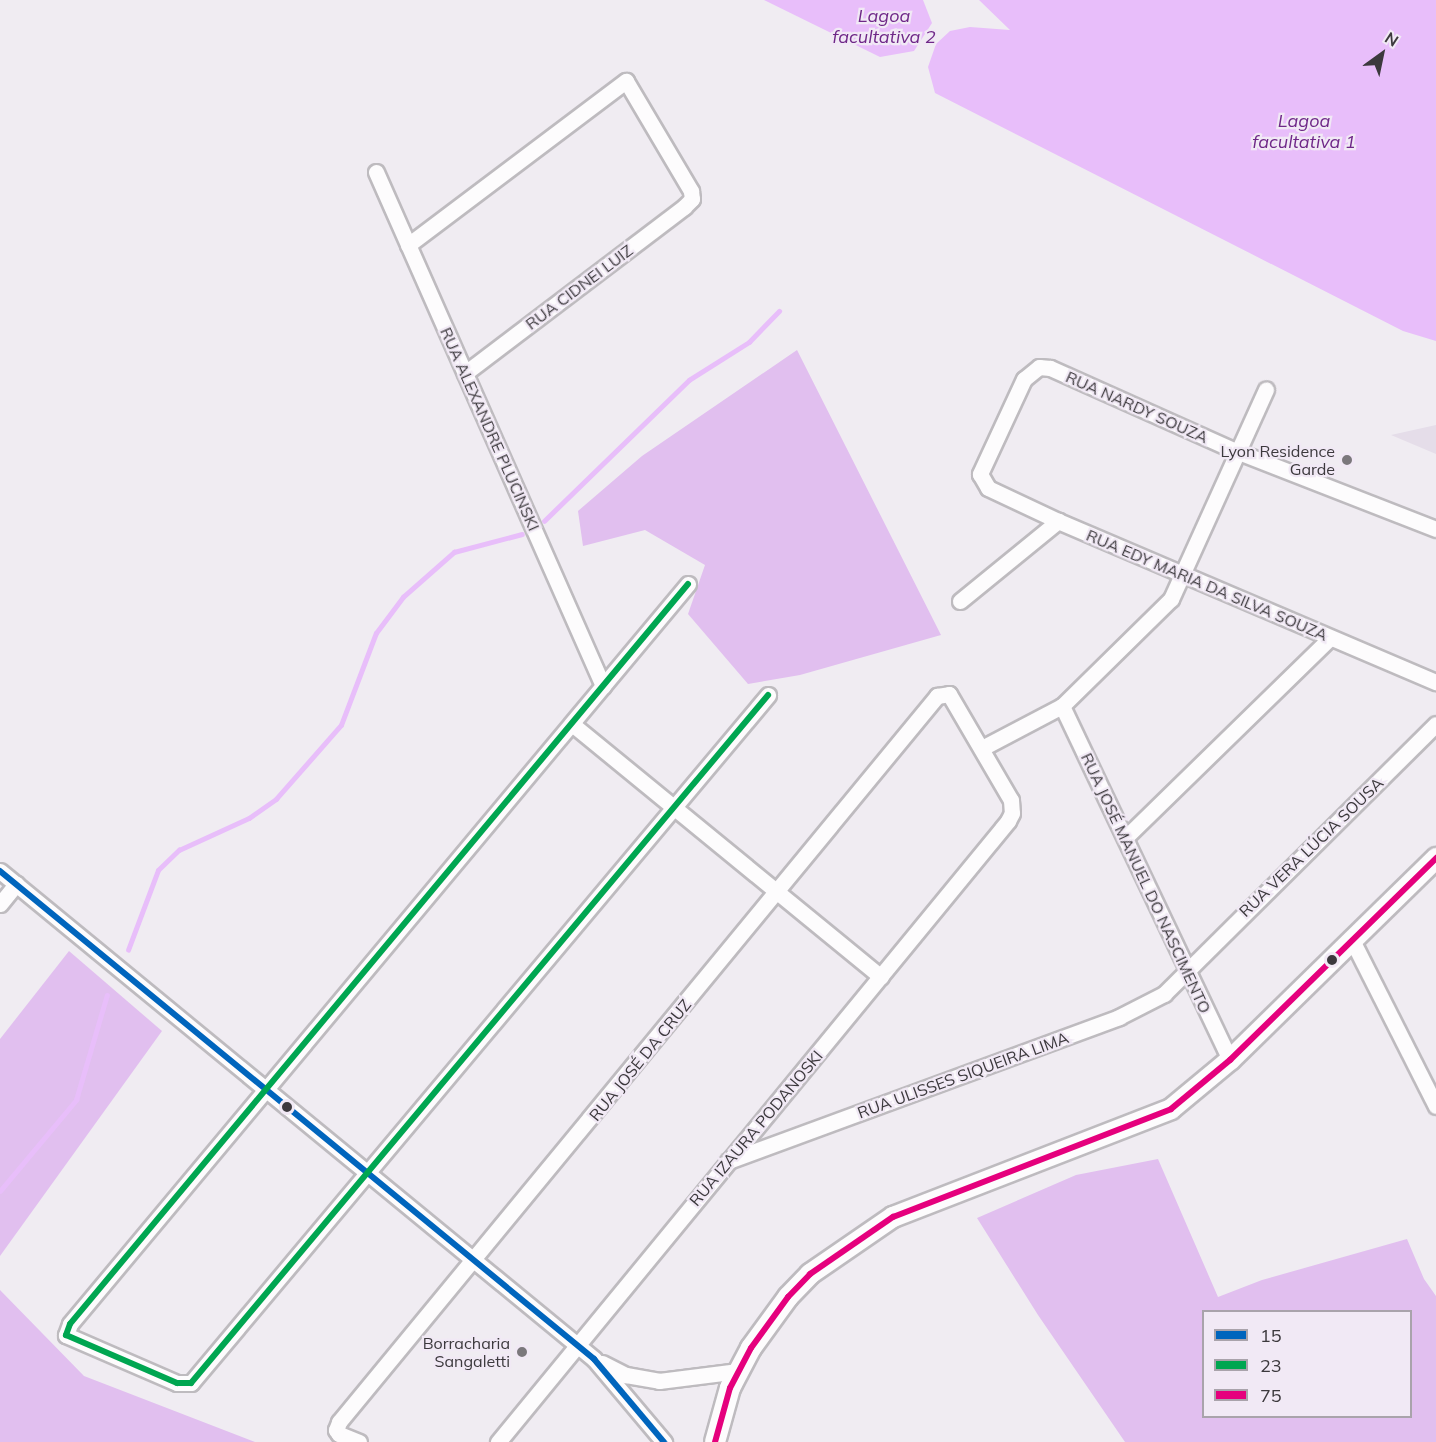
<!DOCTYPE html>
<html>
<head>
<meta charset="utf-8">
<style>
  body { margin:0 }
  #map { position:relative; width:1436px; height:1442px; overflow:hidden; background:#f0ecf2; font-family:Mulish,sans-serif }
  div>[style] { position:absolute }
  .built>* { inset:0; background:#e5dde9 }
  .forest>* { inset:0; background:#e1bfef }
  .water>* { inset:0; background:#e8befa }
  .stream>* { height:4.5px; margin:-2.25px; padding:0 2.25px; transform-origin:2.25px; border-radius:2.25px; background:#e8befa }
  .roads { filter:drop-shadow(2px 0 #bebbbf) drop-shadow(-2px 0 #bebbbf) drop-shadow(0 2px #bebbbf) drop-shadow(0 -2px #bebbbf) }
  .minor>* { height:15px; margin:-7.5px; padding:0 7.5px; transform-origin:7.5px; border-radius:7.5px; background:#fdfcfd }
  .major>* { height:20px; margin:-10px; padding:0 10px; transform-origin:10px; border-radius:10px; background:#fdfcfd }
  .bus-1>* { height:6px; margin:-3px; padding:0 3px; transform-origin:3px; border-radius:3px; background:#0065bd }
  .bus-2>* { height:6px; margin:-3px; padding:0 3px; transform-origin:3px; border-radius:3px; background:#00a651 }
  .bus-3>* { height:6px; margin:-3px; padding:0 3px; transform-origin:3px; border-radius:3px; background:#e5007d }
  .dots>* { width:16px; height:16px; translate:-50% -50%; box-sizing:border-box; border:3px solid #f1e9f5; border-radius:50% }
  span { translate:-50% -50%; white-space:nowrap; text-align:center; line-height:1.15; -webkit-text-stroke:4.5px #f1e9f5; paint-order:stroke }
  .street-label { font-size:16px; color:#3c393d }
  .poi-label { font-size:16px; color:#3c393d }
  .right { translate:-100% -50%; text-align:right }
  .water-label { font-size:18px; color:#6f2888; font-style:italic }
  .legend { position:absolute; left:1202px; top:1310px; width:210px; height:108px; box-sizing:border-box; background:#f1e9f5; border:2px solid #a9a3ab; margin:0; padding:8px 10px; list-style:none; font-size:18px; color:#3c393d }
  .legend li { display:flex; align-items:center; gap:12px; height:30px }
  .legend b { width:30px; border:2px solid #a9a3ab }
  .north { position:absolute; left:1352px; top:24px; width:60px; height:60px; -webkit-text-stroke:4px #f1e9f5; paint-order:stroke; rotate:33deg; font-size:16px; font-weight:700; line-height:24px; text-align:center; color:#3c393d }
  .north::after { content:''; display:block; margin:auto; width:21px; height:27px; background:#3c393d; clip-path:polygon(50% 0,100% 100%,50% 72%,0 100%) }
</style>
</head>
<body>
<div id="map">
  <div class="built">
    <div style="clip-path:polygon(1436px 425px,1436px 454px,1391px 435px)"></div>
  </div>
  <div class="forest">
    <div style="clip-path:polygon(797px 350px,941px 635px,800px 675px,748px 684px,688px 614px,705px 565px,645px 530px,583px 546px,578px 511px,642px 456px)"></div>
    <div style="clip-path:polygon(69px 951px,162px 1031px,0 1256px,0 1039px)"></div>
    <div style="clip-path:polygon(evenodd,1158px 1159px,1218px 1297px,1262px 1280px,1407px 1239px,1424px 1279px,1436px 1296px,1436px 1442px,1125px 1442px,1038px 1315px,977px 1218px,1076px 1175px,1158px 1159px,1204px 1312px,1410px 1312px,1410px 1416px,1204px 1416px,1204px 1312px)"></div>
    <div style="clip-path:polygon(0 1290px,84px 1376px,255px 1442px,0 1442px)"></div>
  </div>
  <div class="water">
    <div style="clip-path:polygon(764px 0,923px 0,932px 23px,914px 51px,880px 57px)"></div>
    <div style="clip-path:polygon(979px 0,1436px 0,1436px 341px,1403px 331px,935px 93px,928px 67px,936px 44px,950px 31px,970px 27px,1010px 30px)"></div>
  </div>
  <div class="stream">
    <div style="left:544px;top:521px;width:202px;rotate:-44.2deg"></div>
    <div style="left:689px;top:380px;width:71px;rotate:-32.3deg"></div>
    <div style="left:749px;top:342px;width:43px;rotate:-45.9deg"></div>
    <div style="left:128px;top:950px;width:85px;rotate:-69.4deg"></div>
    <div style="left:158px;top:870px;width:29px;rotate:-44deg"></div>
    <div style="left:179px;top:850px;width:77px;rotate:-24.6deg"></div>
    <div style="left:249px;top:818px;width:33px;rotate:-35deg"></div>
    <div style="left:276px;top:799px;width:98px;rotate:-48.7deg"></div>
    <div style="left:341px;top:725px;width:98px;rotate:-69.2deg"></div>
    <div style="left:376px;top:633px;width:45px;rotate:-53.1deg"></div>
    <div style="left:403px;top:597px;width:68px;rotate:-41.4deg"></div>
    <div style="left:454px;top:552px;width:70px;rotate:-14.8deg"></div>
    <div style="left:0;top:1191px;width:119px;rotate:-50.1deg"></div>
    <div style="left:76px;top:1100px;width:109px;rotate:-73.6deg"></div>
  </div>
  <div class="roads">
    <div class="minor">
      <div style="left:376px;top:172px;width:562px;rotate:66.17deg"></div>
      <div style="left:408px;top:245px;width:273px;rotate:-37deg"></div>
      <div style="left:626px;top:81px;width:128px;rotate:59.4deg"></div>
      <div style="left:691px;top:191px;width:8px;rotate:83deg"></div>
      <div style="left:692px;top:199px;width:11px;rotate:135deg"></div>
      <div style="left:684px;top:207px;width:275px;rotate:142.8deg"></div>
      <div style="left:1436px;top:529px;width:212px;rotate:-158.7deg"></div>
      <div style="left:1238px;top:452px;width:206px;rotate:-155.9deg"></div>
      <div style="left:1050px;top:368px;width:11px;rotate:-175deg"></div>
      <div style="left:1039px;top:367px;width:19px;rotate:141deg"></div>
      <div style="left:1024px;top:379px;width:105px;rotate:114.9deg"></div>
      <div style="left:980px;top:474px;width:16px;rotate:60deg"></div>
      <div style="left:988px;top:488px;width:77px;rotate:25.2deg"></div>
      <div style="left:1058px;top:521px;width:411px;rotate:23.1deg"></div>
      <div style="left:688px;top:584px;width:964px;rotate:129.87deg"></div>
      <div style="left:70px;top:1324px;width:12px;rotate:110deg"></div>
      <div style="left:66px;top:1335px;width:121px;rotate:23.4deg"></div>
      <div style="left:177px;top:1383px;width:14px"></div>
      <div style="left:191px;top:1383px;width:898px;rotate:-50.01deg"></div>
      <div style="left:960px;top:601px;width:127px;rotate:-39.2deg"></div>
      <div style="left:1062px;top:706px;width:392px;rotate:64.6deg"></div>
      <div style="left:572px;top:724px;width:399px;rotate:39.3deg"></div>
      <div style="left:982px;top:748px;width:90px;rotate:-27.7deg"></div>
      <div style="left:1062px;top:706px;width:153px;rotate:-44.5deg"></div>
      <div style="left:1171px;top:599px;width:230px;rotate:-65.6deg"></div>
      <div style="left:1125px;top:838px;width:286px;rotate:-44.3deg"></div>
      <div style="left:0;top:871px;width:769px;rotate:39.4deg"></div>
      <div style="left:594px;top:1359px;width:109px;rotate:49.9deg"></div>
      <div style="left:0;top:904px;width:26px;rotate:-51deg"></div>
      <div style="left:1352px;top:940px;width:186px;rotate:63.2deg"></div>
      <div style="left:728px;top:1161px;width:417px;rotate:-20.2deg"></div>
      <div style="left:1119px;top:1017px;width:51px;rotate:-27.1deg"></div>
      <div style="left:1164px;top:994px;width:383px;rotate:-44.8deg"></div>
      <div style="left:602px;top:1363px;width:27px;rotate:27deg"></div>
      <div style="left:626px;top:1375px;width:34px;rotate:10deg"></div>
      <div style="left:659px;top:1381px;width:80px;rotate:-7.2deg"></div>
      <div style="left:359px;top:1442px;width:22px;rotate:-158deg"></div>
      <div style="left:339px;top:1434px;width:5px;rotate:-127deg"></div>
      <div style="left:336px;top:1430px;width:9px;rotate:-69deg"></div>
      <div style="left:339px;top:1422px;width:941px;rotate:-50.52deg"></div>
      <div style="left:937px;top:696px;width:12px;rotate:-9deg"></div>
      <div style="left:949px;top:694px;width:123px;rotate:59.7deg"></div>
      <div style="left:1011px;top:800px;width:13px;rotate:86deg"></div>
      <div style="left:1012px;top:813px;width:9px;rotate:117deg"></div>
      <div style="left:1008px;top:821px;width:804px;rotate:129.39deg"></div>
    </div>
    <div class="major">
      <div style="left:715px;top:1442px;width:56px;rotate:-74.5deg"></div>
      <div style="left:730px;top:1388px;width:45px;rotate:-62.3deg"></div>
      <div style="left:751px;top:1348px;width:63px;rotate:-54deg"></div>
      <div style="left:788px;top:1297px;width:32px;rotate:-46deg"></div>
      <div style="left:810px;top:1274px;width:101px;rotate:-34.5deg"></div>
      <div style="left:893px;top:1217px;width:298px;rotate:-21.2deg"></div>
      <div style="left:1171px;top:1109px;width:77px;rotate:-39.7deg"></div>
      <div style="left:1230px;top:1060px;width:289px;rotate:-44.4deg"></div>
    </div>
  </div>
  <div class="bus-1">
    <div style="left:0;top:871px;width:769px;rotate:39.4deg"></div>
    <div style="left:594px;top:1359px;width:109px;rotate:49.9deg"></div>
  </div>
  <div class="bus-2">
    <div style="left:688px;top:584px;width:964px;rotate:129.87deg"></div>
    <div style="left:70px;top:1324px;width:12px;rotate:110deg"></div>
    <div style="left:66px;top:1335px;width:121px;rotate:23.4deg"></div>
    <div style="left:177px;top:1383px;width:14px"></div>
    <div style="left:191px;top:1383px;width:898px;rotate:-50.01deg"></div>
  </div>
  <div class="bus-3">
    <div style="left:715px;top:1442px;width:56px;rotate:-74.5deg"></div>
    <div style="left:730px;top:1388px;width:45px;rotate:-62.3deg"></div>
    <div style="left:751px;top:1348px;width:63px;rotate:-54deg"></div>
    <div style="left:788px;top:1297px;width:32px;rotate:-46deg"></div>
    <div style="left:810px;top:1274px;width:101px;rotate:-34.5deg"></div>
    <div style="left:893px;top:1217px;width:298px;rotate:-21.2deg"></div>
    <div style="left:1171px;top:1109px;width:77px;rotate:-39.7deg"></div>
    <div style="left:1230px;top:1060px;width:289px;rotate:-44.4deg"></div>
  </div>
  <div class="dots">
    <div style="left:1347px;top:460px;background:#7b787c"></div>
    <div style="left:1332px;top:960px;background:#3c393d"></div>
    <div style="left:287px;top:1107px;background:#3c393d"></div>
    <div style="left:522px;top:1352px;background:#7b787c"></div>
  </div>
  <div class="street-label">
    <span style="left:579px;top:287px;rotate:-37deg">RUA CIDNEI LUIZ</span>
    <span style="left:1137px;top:407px;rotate:24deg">RUA NARDY SOUZA</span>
    <span style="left:490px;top:429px;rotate:66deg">RUA ALEXANDRE PLUCINSKI</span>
    <span style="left:1207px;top:585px;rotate:23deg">RUA EDY MARIA DA SILVA SOUZA</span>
    <span style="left:1311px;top:847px;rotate:-44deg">RUA VERA LÚCIA SOUSA</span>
    <span style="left:1146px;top:883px;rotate:65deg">RUA JOSÉ MANUEL DO NASCIMENTO</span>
    <span style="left:640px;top:1060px;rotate:-51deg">RUA JOSÉ DA CRUZ</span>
    <span style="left:963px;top:1075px;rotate:-20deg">RUA ULISSES SIQUEIRA LIMA</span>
    <span style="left:756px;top:1128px;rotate:-50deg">RUA IZAURA PODANOSKI</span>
  </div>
  <div class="poi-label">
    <span class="right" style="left:1335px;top:460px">Lyon Residence<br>Garde</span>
    <span class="right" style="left:510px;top:1352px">Borracharia<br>Sangaletti</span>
  </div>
  <div class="water-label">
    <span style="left:884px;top:27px">Lagoa<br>facultativa 2</span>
    <span style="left:1304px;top:132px">Lagoa<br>facultativa 1</span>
  </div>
  <ul class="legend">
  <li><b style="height:8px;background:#0065bd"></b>15</li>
  <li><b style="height:8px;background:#00a651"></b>23</li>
  <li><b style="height:8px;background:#e5007d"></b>75</li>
  </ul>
  <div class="north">N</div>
</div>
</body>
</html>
